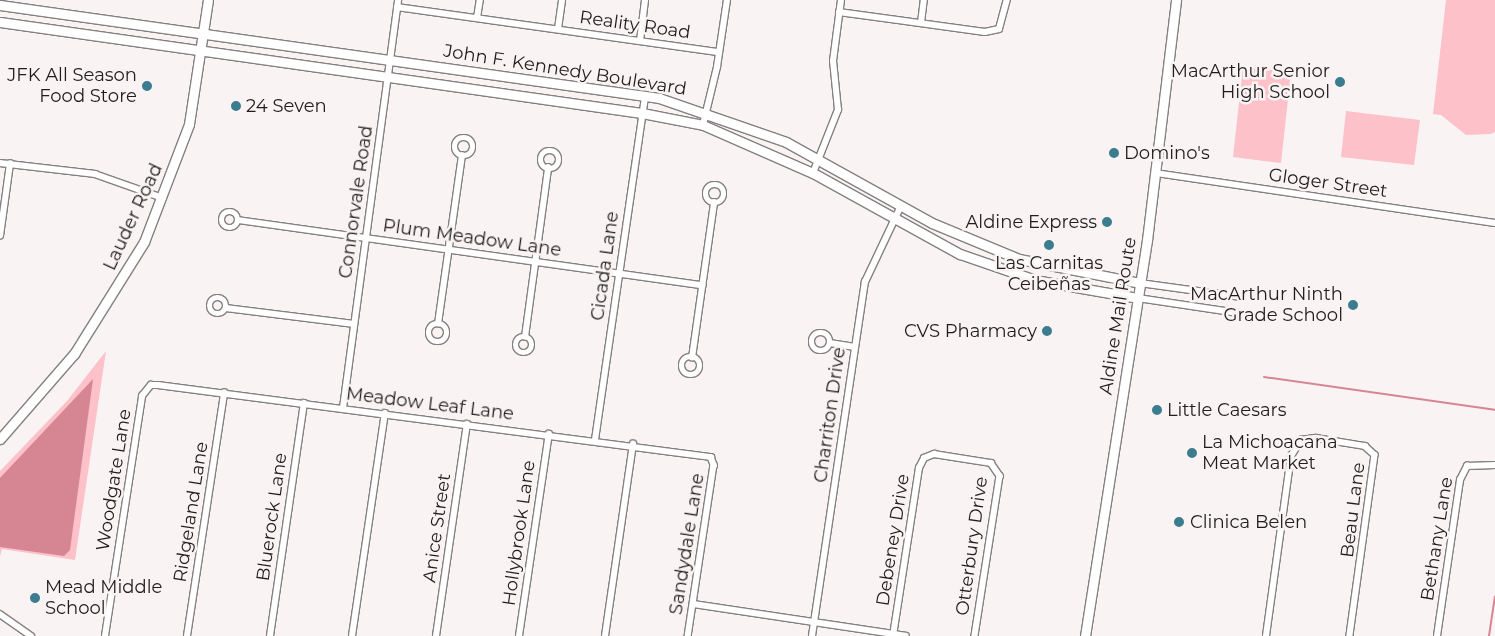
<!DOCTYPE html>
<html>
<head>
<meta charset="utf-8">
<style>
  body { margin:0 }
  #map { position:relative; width:1495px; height:636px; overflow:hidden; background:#f9f3f4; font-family:Montserrat,sans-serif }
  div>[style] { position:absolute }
  .green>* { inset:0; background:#fcc1c9 }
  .water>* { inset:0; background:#d68692 }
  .stream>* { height:2px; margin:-1px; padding:0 1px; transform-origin:1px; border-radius:1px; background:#d68692 }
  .roads { filter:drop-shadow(1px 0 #858080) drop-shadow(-1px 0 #858080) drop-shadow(0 1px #858080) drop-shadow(0 -1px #858080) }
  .minor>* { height:5.5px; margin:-2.75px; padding:0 2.75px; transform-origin:2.75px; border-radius:2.75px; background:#fff }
  .minor>.ring { margin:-2.75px; padding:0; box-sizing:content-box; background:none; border:5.5px solid #fff; border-radius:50% }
  .secondary>* { height:9px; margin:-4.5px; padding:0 4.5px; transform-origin:4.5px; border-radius:4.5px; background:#fff }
  .dots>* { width:14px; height:14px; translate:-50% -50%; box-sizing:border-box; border:2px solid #f9f3f4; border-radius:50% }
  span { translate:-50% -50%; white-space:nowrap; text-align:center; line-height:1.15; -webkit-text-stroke:5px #f9f3f4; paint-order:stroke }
  .street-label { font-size:18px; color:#1f1d1d }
  .poi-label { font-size:18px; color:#1f1d1d }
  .right { translate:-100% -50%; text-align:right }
  .left { translate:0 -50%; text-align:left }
</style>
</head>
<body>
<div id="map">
  <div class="green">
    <div style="clip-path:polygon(1446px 0,1495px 0,1495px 132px,1491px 134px,1466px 135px,1441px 115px,1433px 114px)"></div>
    <div style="clip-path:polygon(1243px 67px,1291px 72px,1281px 163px,1233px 157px)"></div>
    <div style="clip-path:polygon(1346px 111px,1420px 120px,1414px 165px,1341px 157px)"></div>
    <div style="clip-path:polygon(106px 351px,75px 560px,2px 549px,0 556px,0 471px,67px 401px)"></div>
  </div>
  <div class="water">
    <div style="clip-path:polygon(93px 379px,70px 550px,64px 556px,0 547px,0 478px)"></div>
  </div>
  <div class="stream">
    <div style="left:1264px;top:377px;width:233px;rotate:8.1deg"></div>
    <div style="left:1489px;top:636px;width:40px;rotate:-81.5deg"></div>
  </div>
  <div class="roads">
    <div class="minor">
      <div style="left:397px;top:7px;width:325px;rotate:8deg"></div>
      <div style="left:839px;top:12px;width:147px;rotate:7.8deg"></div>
      <div style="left:985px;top:32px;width:14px;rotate:-12deg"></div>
      <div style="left:999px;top:29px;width:30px;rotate:-75deg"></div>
      <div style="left:477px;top:18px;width:18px;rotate:-81deg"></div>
      <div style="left:921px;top:23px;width:23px;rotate:-83deg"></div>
      <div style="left:558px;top:29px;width:29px;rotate:-82deg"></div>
      <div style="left:640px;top:41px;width:41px;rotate:-83deg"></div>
      <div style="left:703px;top:125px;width:60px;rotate:-76.4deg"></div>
      <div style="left:717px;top:67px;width:68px;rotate:-81.5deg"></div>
      <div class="ring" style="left:455px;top:138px;width:12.5px;height:12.5px"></div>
      <div class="ring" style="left:541px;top:151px;width:12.5px;height:12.5px"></div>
      <div style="left:0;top:163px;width:96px;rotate:6.6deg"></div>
      <div style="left:95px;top:174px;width:72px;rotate:19.4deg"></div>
      <div style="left:813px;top:173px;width:68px;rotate:-68.4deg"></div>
      <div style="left:838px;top:110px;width:49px;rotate:-95.8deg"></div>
      <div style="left:833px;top:61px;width:62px;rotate:-82.5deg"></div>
      <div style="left:1156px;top:173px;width:343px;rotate:8.4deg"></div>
      <div class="ring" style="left:706px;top:185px;width:12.5px;height:12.5px"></div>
      <div class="ring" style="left:222px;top:212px;width:10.5px;height:10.5px"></div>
      <div style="left:238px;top:220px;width:469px;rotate:8deg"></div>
      <div style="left:0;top:236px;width:73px;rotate:-82.1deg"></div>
      <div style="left:1140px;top:283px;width:102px;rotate:7.9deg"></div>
      <div class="ring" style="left:210px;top:298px;width:10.5px;height:10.5px"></div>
      <div style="left:1138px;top:298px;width:101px;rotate:8.5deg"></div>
      <div style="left:226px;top:308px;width:129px;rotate:7.1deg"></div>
      <div style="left:438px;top:324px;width:170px;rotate:-81.9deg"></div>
      <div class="ring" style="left:429px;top:324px;width:12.5px;height:12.5px"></div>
      <div class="ring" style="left:812px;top:333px;width:12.5px;height:12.5px"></div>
      <div class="ring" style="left:516px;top:337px;width:10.5px;height:10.5px"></div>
      <div style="left:525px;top:337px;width:171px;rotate:-82.2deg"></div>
      <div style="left:830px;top:343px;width:25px;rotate:9deg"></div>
      <div class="ring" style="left:682px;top:357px;width:12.5px;height:12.5px"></div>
      <div style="left:692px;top:358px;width:157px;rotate:-81.9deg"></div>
      <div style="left:343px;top:408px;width:412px;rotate:-82.3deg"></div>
      <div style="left:595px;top:440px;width:348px;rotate:-81.7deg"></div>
      <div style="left:693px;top:604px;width:215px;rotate:8.5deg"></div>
      <div style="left:0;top:614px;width:38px;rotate:35deg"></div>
      <div style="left:105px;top:636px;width:243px;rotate:-81.2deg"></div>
      <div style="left:142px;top:396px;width:14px;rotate:-51deg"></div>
      <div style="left:151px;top:385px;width:7px"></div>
      <div style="left:158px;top:385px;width:558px;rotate:7.42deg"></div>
      <div style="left:711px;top:457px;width:9px;rotate:69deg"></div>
      <div style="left:714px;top:465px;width:173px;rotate:98.6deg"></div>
      <div style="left:187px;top:636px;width:246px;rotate:-81.3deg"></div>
      <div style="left:270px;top:636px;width:235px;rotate:-81.7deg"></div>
      <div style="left:352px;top:636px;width:225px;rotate:-81.6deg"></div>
      <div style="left:436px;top:636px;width:214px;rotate:-81.7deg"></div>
      <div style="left:519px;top:636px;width:204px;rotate:-81.6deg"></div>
      <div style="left:605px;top:636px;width:194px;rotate:-81.7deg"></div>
      <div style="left:812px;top:636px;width:358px;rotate:-81.5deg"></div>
      <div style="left:865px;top:282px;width:84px;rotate:-64.7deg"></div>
      <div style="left:893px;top:636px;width:170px;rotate:-81.2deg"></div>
      <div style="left:919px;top:468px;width:11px;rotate:-63deg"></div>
      <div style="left:924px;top:458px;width:11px;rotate:-22deg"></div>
      <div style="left:934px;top:454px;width:58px;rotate:9deg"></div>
      <div style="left:991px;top:463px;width:16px;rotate:55deg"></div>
      <div style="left:1000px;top:476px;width:162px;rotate:98.9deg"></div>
      <div style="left:1266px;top:636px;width:182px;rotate:-82.1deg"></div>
      <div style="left:1291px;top:456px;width:19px;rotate:-58deg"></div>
      <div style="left:1301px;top:440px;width:15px;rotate:-8deg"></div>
      <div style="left:1316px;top:438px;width:50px;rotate:9.3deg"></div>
      <div style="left:1365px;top:446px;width:13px;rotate:42deg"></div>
      <div style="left:1375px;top:455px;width:183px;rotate:97.9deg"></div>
      <div style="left:1437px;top:636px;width:158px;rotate:-81.6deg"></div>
      <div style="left:1460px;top:480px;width:16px;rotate:-63deg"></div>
      <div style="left:1467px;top:466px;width:28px;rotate:-2deg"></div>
    </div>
    <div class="secondary">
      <div style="left:0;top:5px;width:666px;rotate:8.03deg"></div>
      <div style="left:659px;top:98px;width:134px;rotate:19.1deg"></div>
      <div style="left:786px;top:142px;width:167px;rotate:29deg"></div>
      <div style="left:932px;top:223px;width:94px;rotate:22.5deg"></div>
      <div style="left:1019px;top:259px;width:123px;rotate:11.2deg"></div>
      <div style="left:0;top:22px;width:648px;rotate:8.07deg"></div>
      <div style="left:642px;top:113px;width:62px;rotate:11.1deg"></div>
      <div style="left:703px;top:125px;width:120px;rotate:23.6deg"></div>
      <div style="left:813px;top:173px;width:168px;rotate:28.9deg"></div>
      <div style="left:960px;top:254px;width:79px;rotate:19.1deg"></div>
      <div style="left:1035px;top:280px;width:105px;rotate:9.9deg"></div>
      <div style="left:0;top:439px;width:113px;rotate:-49deg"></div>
      <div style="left:74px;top:354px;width:132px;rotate:-58deg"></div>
      <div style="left:144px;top:242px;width:126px;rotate:-69.1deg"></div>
      <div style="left:189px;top:124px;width:125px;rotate:-81.3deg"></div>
      <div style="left:1085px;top:636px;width:401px;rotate:-81.1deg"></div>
      <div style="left:1147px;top:240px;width:242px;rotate:-83.1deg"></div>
    </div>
  </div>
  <div class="dots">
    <div style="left:1340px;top:82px;background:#3b7c8f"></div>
    <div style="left:147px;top:86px;background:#3b7c8f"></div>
    <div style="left:236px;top:106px;background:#3b7c8f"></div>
    <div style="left:1114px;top:153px;background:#3b7c8f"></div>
    <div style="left:1107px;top:222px;background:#3b7c8f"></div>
    <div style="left:1049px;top:245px;background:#3b7c8f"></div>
    <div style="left:1353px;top:305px;background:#3b7c8f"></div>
    <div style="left:1047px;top:331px;background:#3b7c8f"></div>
    <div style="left:1157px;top:410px;background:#3b7c8f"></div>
    <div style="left:1192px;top:453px;background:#3b7c8f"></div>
    <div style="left:1179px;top:522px;background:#3b7c8f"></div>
    <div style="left:35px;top:598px;background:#3b7c8f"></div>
  </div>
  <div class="street-label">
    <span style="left:635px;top:25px;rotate:8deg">Reality Road</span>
    <span style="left:565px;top:70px;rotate:9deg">John F. Kennedy Boulevard</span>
    <span style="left:1328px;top:183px;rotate:8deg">Gloger Street</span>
    <span style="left:356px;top:202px;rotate:-82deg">Connorvale Road</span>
    <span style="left:133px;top:217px;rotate:-65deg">Lauder Road</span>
    <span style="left:472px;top:238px;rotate:8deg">Plum Meadow Lane</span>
    <span style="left:605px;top:266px;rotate:-82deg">Cicada Lane</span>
    <span style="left:1118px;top:316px;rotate:-81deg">Aldine Mail Route</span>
    <span style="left:430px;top:404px;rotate:7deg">Meadow Leaf Lane</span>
    <span style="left:830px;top:415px;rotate:-82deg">Charriton Drive</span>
    <span style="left:114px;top:480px;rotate:-81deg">Woodgate Lane</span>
    <span style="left:1353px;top:510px;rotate:-83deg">Beau Lane</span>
    <span style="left:191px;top:512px;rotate:-81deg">Ridgeland Lane</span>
    <span style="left:272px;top:517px;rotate:-82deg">Bluerock Lane</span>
    <span style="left:437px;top:528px;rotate:-82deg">Anice Street</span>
    <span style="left:519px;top:533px;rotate:-82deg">Hollybrook Lane</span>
    <span style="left:1437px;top:539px;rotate:-81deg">Bethany Lane</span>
    <span style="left:893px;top:540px;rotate:-81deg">Debeney Drive</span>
    <span style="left:687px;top:544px;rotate:-81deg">Sandydale Lane</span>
    <span style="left:972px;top:546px;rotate:-82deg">Otterbury Drive</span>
  </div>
  <div class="poi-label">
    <span class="right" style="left:1330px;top:82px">MacArthur Senior<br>High School</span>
    <span class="right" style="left:137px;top:86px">JFK All Season<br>Food Store</span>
    <span class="left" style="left:246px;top:106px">24 Seven</span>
    <span class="left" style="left:1124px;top:153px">Domino's</span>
    <span class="right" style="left:1097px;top:222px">Aldine Express</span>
    <span style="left:1049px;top:274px">Las Carnitas<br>Ceibeñas</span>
    <span class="right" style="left:1343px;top:305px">MacArthur Ninth<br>Grade School</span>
    <span class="right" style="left:1037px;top:331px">CVS Pharmacy</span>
    <span class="left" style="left:1167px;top:410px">Little Caesars</span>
    <span class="left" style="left:1202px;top:453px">La Michoacana<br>Meat Market</span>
    <span class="left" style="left:1190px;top:522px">Clinica Belen</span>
    <span class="left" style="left:45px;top:598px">Mead Middle<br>School</span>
  </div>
</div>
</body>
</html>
